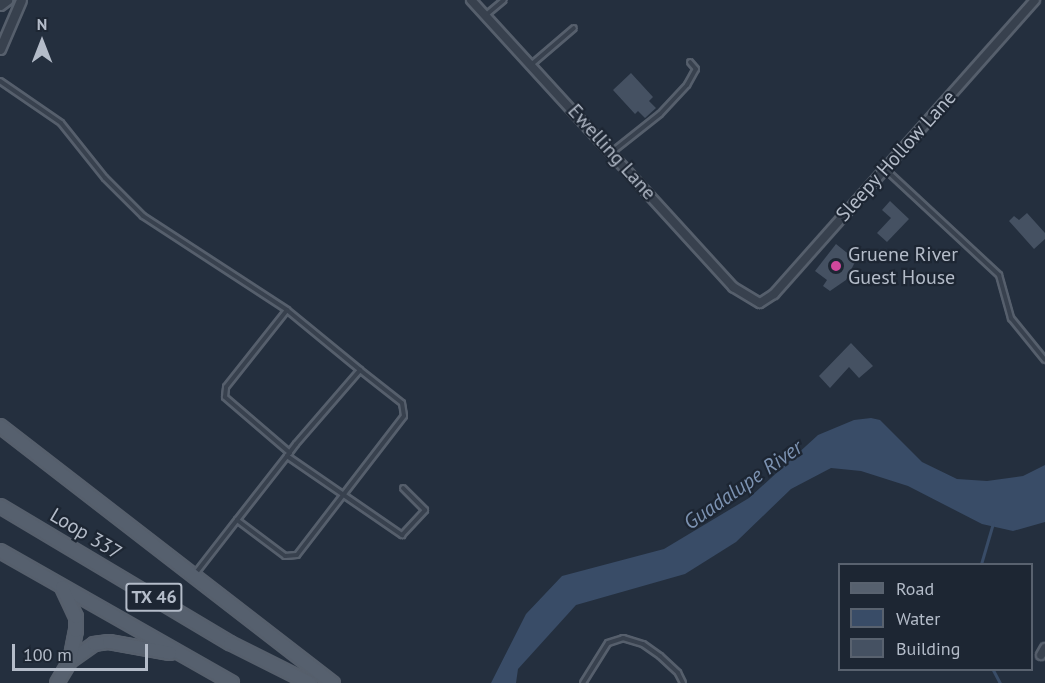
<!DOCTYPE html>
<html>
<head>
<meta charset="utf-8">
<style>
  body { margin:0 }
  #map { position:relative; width:1045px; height:683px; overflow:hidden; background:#242f3e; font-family:"PT Sans",sans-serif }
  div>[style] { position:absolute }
  .water>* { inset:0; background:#394c67 }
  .stream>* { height:3px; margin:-1.5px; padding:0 1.5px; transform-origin:1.5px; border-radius:1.5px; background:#394c67 }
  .building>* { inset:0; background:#455162 }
  .roads { filter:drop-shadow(2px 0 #565f6c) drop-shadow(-2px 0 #565f6c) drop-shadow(0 2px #565f6c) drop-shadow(0 -2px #565f6c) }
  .service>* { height:4px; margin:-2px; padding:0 2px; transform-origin:2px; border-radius:2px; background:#38414e }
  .minor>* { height:8px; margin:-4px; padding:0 4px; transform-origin:4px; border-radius:4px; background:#38414e }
  .tertiary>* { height:9px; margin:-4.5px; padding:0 4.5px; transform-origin:4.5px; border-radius:4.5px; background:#38414e }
  .primary>* { height:12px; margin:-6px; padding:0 6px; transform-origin:6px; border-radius:6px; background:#56606e }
  .dots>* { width:16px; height:16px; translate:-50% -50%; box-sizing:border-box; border:3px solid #1d2633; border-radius:50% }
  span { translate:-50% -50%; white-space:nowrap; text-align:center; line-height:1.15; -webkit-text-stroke:4.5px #1d2633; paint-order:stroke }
  .shield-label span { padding:2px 4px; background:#1d2633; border:2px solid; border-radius:4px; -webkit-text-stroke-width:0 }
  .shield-label { font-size:18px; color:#b4bcc9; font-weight:700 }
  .street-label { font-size:20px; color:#b4bcc9 }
  .poi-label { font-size:20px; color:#b4bcc9 }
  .left { translate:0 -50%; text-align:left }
  .water-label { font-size:21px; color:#7c92b1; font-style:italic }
  .legend { position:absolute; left:838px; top:563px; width:195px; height:108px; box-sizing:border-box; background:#1d2633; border:2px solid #59626f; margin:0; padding:8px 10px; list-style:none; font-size:18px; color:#b4bcc9 }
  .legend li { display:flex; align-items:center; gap:12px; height:30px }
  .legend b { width:30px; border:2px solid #59626f }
  .north { position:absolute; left:12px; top:12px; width:60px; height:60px; -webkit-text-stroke:4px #1d2633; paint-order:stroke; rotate:0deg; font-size:16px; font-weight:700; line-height:24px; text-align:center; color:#b4bcc9 }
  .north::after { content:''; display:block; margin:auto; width:21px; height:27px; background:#b4bcc9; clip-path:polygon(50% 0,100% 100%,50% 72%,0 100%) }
  .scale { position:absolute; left:12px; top:644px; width:136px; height:27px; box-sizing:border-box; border:3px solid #b4bcc9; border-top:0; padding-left:8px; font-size:18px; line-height:21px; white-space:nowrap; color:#b4bcc9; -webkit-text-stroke:4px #1d2633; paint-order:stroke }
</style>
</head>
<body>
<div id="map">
  <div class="water">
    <div style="clip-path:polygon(871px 418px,880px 420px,922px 462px,957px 479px,987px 481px,1023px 476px,1045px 465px,1045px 522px,1013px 531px,982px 524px,908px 486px,861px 471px,831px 468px,791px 489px,736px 542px,685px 574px,576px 605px,518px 669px,516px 683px,491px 683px,526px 614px,562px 576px,664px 549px,749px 498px,818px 435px,854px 420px)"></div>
  </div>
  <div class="stream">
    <div style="left:981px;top:564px;width:43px;rotate:-73.7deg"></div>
    <div style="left:993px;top:670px;width:15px;rotate:62deg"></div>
  </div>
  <div class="building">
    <div style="clip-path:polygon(631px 73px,653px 97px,649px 101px,656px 108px,645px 118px,638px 111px,635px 114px,613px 90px)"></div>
    <div style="clip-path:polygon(890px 201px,909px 219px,887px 242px,877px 233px,891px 218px,882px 210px)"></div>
    <div style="clip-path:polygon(1027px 213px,1045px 233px,1045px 239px,1034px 249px,1009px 221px,1014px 216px,1019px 220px)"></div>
    <div style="clip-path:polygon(836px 244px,856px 260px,846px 280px,830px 291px,823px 286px,827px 280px,815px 271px)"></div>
    <div style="clip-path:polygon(851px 343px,873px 366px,859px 378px,849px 367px,830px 388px,819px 376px)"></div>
  </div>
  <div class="roads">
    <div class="service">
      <div style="left:486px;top:15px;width:23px;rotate:-40deg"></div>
      <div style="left:532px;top:64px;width:55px;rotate:-40.6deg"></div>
      <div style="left:0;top:81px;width:74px;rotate:34.5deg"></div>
      <div style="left:61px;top:123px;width:70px;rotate:51.3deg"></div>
      <div style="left:105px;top:178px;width:54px;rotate:45deg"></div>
      <div style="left:143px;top:216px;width:172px;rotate:33.1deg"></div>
      <div style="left:612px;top:152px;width:61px;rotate:-38.4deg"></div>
      <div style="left:660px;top:114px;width:40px;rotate:-47deg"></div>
      <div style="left:687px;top:85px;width:18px;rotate:-61deg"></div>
      <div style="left:696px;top:69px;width:9px;rotate:-131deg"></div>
      <div style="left:885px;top:169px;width:156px;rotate:42.9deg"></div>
      <div style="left:999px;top:275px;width:45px;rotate:74.4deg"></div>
      <div style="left:1011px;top:318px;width:54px;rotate:51deg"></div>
      <div style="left:290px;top:453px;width:86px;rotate:-139.3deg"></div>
      <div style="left:225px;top:397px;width:10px;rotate:-84deg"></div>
      <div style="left:226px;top:387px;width:98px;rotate:-51.6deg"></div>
      <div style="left:287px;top:310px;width:94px;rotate:39.4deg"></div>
      <div style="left:287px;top:456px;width:140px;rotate:34.5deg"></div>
      <div style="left:402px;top:535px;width:34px;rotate:-47deg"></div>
      <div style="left:425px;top:510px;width:31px;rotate:-135deg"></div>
      <div style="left:195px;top:574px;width:68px;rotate:-52.1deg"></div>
      <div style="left:237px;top:520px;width:81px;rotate:-52deg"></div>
      <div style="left:287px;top:456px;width:15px;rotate:-53deg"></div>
      <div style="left:296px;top:444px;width:98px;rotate:-49.1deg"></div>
      <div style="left:360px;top:370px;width:53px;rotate:38.2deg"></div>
      <div style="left:402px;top:403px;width:13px;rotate:81deg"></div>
      <div style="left:404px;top:416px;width:175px;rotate:127.6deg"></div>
      <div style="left:297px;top:555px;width:12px;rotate:175deg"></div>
      <div style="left:285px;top:556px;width:60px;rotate:-143.1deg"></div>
      <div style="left:583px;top:683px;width:47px;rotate:-58deg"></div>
      <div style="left:608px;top:643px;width:16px;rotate:-18deg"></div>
      <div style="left:623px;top:638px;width:21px;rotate:17deg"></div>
      <div style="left:643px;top:644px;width:21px;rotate:35deg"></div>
      <div style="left:660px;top:656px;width:25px;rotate:43deg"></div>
      <div style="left:678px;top:673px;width:11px;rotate:63deg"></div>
    </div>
    <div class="minor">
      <div style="left:471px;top:0;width:389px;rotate:47.6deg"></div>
      <div style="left:733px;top:287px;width:31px;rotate:31deg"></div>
      <div style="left:760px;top:303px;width:17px;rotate:-33deg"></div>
      <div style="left:774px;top:294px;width:393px;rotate:-48.4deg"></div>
      <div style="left:1041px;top:655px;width:8px;rotate:-60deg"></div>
    </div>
    <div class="tertiary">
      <div style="left:0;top:5px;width:9px;rotate:-36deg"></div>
      <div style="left:0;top:49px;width:53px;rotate:-66.8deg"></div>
    </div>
    <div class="primary">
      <div style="left:0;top:426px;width:421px;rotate:37.7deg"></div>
      <div style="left:0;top:506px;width:268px;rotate:30.8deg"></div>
      <div style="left:230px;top:643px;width:89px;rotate:26.6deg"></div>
      <div style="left:0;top:551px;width:267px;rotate:29.6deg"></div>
      <div style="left:70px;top:661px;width:29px;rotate:-35deg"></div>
      <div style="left:94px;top:644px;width:15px;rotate:-8deg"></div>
      <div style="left:109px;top:642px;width:62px;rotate:10.2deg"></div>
      <div style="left:57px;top:683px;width:26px;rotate:-59deg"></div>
      <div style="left:70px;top:661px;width:31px;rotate:-79deg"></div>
      <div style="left:76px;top:631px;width:14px;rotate:-90deg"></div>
      <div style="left:76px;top:617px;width:33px;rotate:-115deg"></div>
    </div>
  </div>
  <div class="dots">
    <div style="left:836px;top:266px;background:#d1479c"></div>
  </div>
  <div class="shield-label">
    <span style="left:154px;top:597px">TX 46</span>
  </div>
  <div class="street-label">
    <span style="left:612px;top:152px;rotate:48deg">Ewelling Lane</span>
    <span style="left:896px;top:156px;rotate:-48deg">Sleepy Hollow Lane</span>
    <span style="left:86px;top:534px;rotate:31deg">Loop 337</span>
  </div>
  <div class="poi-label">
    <span class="left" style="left:848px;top:266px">Gruene River<br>Guest House</span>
  </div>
  <div class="water-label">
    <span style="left:743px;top:485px;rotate:-35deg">Guadalupe River</span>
  </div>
  <ul class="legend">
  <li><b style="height:8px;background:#56606e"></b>Road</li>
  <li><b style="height:16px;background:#394c67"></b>Water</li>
  <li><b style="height:16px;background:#455162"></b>Building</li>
  </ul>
  <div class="north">N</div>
  <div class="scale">100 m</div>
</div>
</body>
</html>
